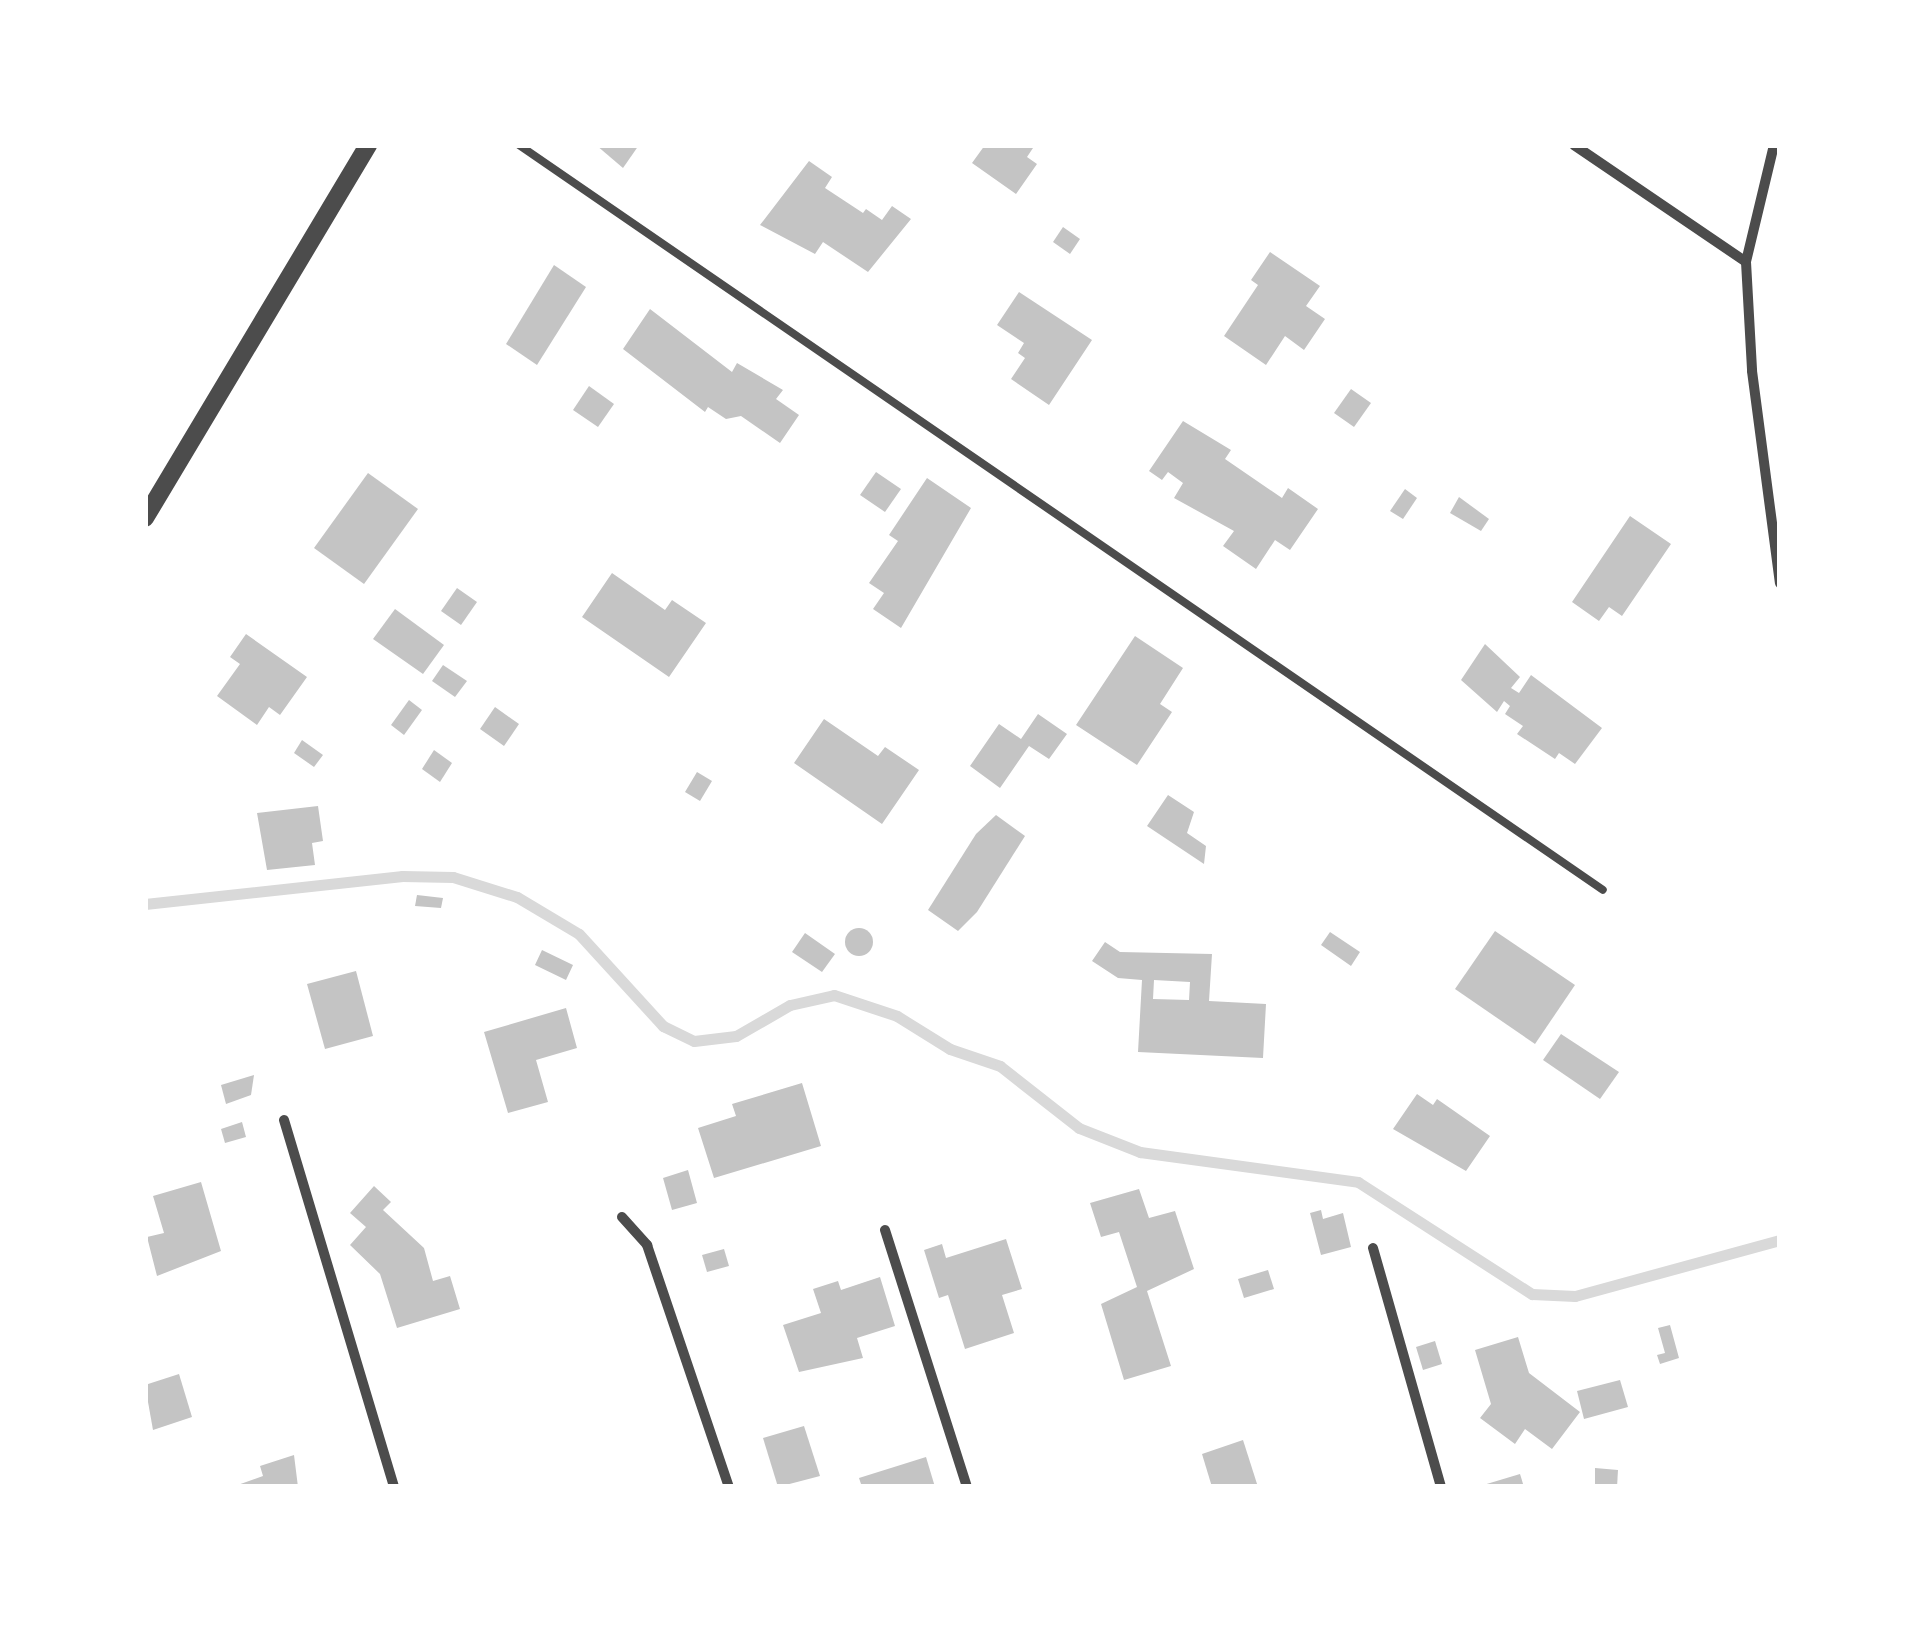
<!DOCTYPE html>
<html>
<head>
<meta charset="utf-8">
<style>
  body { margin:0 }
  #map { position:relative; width:1925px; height:1632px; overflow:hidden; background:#fff; font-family:"DejaVu Sans",sans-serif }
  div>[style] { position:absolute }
  .stream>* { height:11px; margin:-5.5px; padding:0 5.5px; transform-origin:5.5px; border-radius:5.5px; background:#d9d9d9 }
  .building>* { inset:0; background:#c4c4c4 }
  .round { border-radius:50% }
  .service>* { height:8px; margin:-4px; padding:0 4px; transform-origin:4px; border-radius:4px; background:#4c4c4c }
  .minor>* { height:10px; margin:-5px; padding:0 5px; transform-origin:5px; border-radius:5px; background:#4c4c4c }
  .tertiary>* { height:18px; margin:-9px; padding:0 9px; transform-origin:9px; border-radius:9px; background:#4c4c4c }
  span { translate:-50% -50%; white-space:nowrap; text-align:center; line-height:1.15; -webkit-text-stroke:10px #fff; paint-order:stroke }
  .frame { position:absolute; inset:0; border:148px solid #fff; pointer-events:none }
</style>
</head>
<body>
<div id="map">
  <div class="stream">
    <div style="left:145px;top:904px;width:259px;rotate:-6.2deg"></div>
    <div style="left:402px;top:876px;width:51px;rotate:1.1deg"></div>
    <div style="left:453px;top:877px;width:67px;rotate:17.4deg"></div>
    <div style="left:517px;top:897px;width:72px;rotate:30.8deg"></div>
    <div style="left:579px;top:934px;width:125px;rotate:47.6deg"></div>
    <div style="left:663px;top:1026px;width:34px;rotate:26deg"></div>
    <div style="left:694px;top:1041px;width:42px;rotate:-6.8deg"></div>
    <div style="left:736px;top:1036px;width:62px;rotate:-29.9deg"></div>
    <div style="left:790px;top:1005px;width:45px;rotate:-12.8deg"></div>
    <div style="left:834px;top:995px;width:66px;rotate:18.4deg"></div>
    <div style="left:897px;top:1016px;width:62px;rotate:31.9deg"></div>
    <div style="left:950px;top:1049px;width:53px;rotate:18.8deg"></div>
    <div style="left:1000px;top:1066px;width:100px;rotate:38.1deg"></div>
    <div style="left:1079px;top:1128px;width:66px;rotate:21.5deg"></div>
    <div style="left:1140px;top:1152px;width:220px;rotate:7.8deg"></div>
    <div style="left:1358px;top:1182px;width:207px;rotate:32.8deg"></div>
    <div style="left:1532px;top:1294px;width:43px;rotate:2.7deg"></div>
    <div style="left:1575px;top:1296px;width:213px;rotate:-15.3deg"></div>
  </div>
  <div class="building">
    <div style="clip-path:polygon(596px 145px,639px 145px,623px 168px)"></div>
    <div style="clip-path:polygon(985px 145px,1035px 145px,1027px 157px,1037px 164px,1016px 194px,972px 163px)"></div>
    <div style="clip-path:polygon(809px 161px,832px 177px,825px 188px,863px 213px,866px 209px,882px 220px,892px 206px,911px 219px,868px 272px,823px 242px,815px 254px,760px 225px)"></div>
    <div style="clip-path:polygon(1063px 227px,1080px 239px,1070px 254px,1053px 242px)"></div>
    <div style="clip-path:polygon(1270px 252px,1320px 286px,1306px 306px,1325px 319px,1304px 350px,1285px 336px,1266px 365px,1224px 336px,1258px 285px,1251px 280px)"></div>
    <div style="clip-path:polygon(554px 265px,586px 287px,537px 365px,506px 344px)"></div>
    <div style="clip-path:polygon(1019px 292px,1092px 340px,1049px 405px,1011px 379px,1025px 358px,1018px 353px,1024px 343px,997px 325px)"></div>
    <div style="clip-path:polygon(650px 309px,732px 372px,737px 363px,783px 390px,776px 399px,799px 415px,780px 443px,741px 416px,726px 419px,708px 407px,705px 412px,623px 349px)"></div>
    <div style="clip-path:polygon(589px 386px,614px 404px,598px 427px,573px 410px)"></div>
    <div style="clip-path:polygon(1351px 389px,1371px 403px,1354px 427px,1334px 413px)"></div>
    <div style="clip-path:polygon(1183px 421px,1231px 450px,1225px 459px,1282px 498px,1288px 488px,1318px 509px,1290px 550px,1275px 540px,1256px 569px,1223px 546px,1234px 531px,1174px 498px,1183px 483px,1168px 472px,1162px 480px,1149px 471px)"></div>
    <div style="clip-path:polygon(876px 472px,901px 489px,885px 512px,860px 495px)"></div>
    <div style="clip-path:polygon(368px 473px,418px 509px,364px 584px,314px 548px)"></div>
    <div style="clip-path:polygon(927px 478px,971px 508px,901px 628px,873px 609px,884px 593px,869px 583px,898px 541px,889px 535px)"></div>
    <div style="clip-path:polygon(1405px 489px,1417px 498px,1403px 519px,1390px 511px)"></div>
    <div style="clip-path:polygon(1459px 497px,1489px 519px,1481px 531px,1450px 513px)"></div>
    <div style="clip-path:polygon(1630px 516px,1671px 544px,1622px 616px,1609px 607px,1599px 621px,1572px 602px)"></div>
    <div style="clip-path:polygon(612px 573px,665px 610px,672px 600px,706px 623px,669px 677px,582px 617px)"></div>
    <div style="clip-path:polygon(457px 588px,477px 602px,461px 625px,441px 611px)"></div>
    <div style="clip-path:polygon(395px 609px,444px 645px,423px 674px,373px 639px)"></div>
    <div style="clip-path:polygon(246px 634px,307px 677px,280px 715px,269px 707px,257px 725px,217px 696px,240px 664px,230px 657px)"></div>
    <div style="clip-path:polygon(1135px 636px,1183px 668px,1160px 704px,1172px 712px,1137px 765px,1076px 725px)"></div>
    <div style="clip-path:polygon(1485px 644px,1520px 677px,1511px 688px,1519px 693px,1531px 675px,1602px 728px,1575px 764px,1559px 753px,1555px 759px,1517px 734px,1523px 726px,1505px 714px,1510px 706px,1504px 701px,1497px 712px,1461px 680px)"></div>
    <div style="clip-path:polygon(443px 665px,467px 681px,455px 697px,432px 681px)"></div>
    <div style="clip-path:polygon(409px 700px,422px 710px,404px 735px,391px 725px)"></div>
    <div style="clip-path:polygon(495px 707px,519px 724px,504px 746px,480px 729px)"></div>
    <div style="clip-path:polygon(1038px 714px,1067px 734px,1049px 759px,1029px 746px,1000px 788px,970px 766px,999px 724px,1021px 739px)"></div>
    <div style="clip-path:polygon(824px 719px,878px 756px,885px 747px,919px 770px,882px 824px,794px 763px)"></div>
    <div style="clip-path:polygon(302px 740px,323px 755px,314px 767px,294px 753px)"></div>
    <div style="clip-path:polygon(434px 750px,452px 763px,440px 782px,422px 769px)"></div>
    <div style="clip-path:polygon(697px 772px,712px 781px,700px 801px,685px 792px)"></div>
    <div style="clip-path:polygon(1168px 795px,1194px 812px,1187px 833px,1206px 846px,1204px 864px,1147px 826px)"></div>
    <div style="clip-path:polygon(318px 806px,323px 841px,312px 843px,315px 865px,267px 870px,257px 813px)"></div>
    <div style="clip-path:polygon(996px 815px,1025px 836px,977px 912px,958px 931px,928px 910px,976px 834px)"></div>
    <div style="clip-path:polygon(417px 895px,443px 898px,441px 908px,415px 906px)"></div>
    <div class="round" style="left:845px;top:928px;width:28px;height:28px"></div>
    <div style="clip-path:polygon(1495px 931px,1575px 985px,1535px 1044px,1455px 989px)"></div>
    <div style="clip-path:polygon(1330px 932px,1360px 952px,1351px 966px,1321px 945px)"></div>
    <div style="clip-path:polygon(805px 933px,835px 954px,822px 972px,792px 952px)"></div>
    <div style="clip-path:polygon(evenodd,1105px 942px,1120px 952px,1212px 954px,1209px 1001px,1266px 1004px,1263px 1058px,1138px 1052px,1142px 980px,1118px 978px,1092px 961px,1105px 942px,1154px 980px,1190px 982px,1189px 1000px,1153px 999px,1154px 980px)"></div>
    <div style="clip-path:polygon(542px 950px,573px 965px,566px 980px,535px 965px)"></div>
    <div style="clip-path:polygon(356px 971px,373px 1036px,325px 1049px,307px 984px)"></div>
    <div style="clip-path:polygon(566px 1008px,577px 1048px,536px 1060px,548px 1102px,508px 1113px,484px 1032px)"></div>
    <div style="clip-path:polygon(1561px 1034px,1619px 1072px,1600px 1099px,1543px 1060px)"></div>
    <div style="clip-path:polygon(254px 1075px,251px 1095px,226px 1104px,221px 1085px)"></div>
    <div style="clip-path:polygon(802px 1083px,821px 1146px,714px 1178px,698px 1128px,736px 1116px,732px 1104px)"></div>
    <div style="clip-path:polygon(1417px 1094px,1433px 1105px,1437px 1099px,1490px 1136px,1466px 1171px,1393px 1129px)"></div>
    <div style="clip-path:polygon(242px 1122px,246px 1137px,225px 1143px,221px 1129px)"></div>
    <div style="clip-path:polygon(688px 1170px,697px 1203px,672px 1210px,663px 1178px)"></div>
    <div style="clip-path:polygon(201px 1182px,221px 1251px,157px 1276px,147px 1237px,164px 1233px,153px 1196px)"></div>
    <div style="clip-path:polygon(374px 1186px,391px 1202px,383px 1210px,424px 1248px,433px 1281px,450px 1276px,460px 1309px,397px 1328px,380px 1274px,350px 1245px,366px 1227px,350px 1213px)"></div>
    <div style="clip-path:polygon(1139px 1189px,1149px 1218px,1175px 1211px,1194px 1269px,1147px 1291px,1171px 1366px,1124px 1380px,1101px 1304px,1137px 1287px,1119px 1232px,1101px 1237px,1090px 1203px)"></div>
    <div style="clip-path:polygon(1321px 1210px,1323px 1219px,1343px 1213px,1351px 1247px,1321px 1255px,1310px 1213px)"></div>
    <div style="clip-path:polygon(1006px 1239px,1022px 1289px,1002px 1295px,1014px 1333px,965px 1349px,948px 1295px,939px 1298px,924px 1250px,942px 1244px,946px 1258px)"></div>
    <div style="clip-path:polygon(724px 1249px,729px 1266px,707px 1272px,702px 1255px)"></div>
    <div style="clip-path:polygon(1268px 1270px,1274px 1289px,1244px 1298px,1238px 1279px)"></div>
    <div style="clip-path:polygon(880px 1277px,895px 1326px,857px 1338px,863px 1358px,799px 1372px,783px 1325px,821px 1313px,813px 1289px,838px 1281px,841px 1290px)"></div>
    <div style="clip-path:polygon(1670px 1325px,1679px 1358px,1660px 1364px,1657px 1355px,1665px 1353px,1658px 1328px)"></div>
    <div style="clip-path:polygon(1518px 1337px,1529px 1373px,1580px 1412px,1552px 1449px,1525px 1429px,1515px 1444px,1480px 1418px,1491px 1404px,1475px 1350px)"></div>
    <div style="clip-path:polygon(1435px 1341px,1442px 1364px,1423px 1370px,1416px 1347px)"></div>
    <div style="clip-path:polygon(179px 1374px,192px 1417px,153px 1430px,145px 1385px)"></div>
    <div style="clip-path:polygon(1620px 1380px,1628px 1407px,1584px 1419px,1577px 1391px)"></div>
    <div style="clip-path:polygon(804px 1426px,820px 1476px,778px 1487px,763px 1438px)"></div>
    <div style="clip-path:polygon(1243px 1440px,1258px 1487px,1212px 1487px,1202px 1454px)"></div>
    <div style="clip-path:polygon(294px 1455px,298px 1487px,232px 1487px,263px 1476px,260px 1466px)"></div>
    <div style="clip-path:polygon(926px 1457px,935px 1487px,862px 1487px,859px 1478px)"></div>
    <div style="clip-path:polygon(1595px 1468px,1618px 1470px,1617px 1487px,1595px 1487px)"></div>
    <div style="clip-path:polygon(1520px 1474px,1524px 1487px,1480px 1487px,1480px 1486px)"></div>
  </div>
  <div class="service">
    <div style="left:519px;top:145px;width:1315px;rotate:34.5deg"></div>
  </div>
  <div class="minor">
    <div style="left:1574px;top:145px;width:208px;rotate:34.2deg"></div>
    <div style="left:1774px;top:145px;width:120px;rotate:103.5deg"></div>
    <div style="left:1746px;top:262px;width:109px;rotate:86.8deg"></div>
    <div style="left:1752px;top:371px;width:214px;rotate:82.5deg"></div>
    <div style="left:284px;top:1120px;width:383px;rotate:73.3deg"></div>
    <div style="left:622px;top:1217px;width:38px;rotate:48deg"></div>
    <div style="left:647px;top:1245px;width:256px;rotate:71.3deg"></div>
    <div style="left:885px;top:1230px;width:270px;rotate:72.3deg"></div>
    <div style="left:1373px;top:1248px;width:248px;rotate:74.1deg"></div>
  </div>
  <div class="tertiary">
    <div style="left:145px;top:518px;width:435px;rotate:-59.1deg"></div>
  </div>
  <div class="frame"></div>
</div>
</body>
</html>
